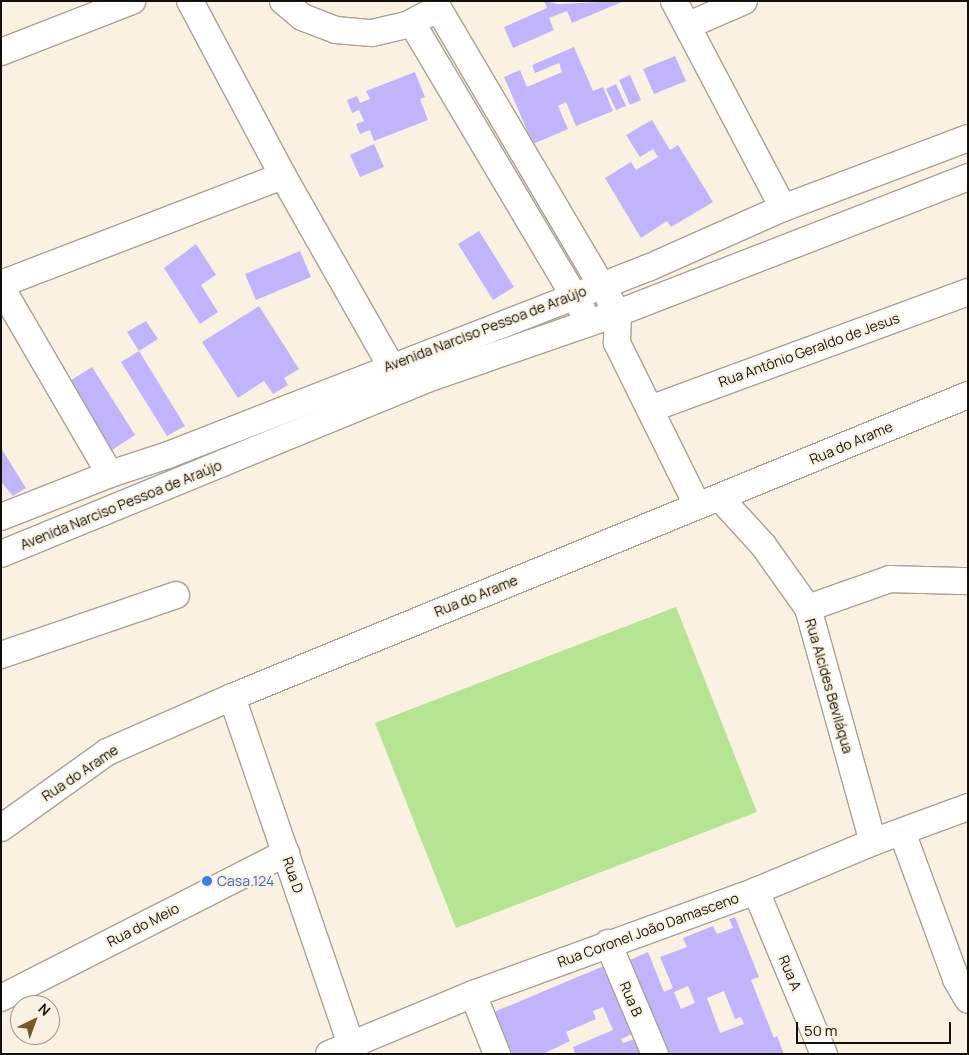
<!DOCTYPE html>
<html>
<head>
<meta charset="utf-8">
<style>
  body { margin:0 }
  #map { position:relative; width:969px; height:1055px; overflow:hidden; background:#faf1e2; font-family:Manrope,sans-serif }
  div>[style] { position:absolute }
  .green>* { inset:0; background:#b5e492 }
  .building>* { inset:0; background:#c2b4fc }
  .roads { filter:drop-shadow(1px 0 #aaa193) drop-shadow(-1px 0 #aaa193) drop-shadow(0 1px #aaa193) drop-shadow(0 -1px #aaa193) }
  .minor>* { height:26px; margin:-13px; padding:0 13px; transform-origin:13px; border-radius:13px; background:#fff }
  .dots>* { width:14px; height:14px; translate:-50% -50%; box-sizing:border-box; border:2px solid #faf1e2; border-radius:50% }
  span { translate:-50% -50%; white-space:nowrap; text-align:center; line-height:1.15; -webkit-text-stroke:4px #faf1e2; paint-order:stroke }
  .street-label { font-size:14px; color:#13100b }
  .shop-label { font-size:14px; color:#366cbe }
  .left { translate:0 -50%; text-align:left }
  .frame { position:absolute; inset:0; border:2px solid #13100b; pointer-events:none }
  .north { position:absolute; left:10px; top:995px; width:50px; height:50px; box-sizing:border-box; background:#faf1e2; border:1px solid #9e978c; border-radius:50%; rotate:42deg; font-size:14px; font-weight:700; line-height:20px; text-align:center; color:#13100b }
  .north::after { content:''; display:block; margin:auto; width:18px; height:22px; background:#77562d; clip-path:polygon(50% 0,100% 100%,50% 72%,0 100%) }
  .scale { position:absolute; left:796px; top:1022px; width:155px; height:22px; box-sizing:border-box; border:2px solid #13100b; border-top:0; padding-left:6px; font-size:15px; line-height:18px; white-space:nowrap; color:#13100b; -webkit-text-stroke:4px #faf1e2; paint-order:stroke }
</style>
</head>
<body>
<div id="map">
  <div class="green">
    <div style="clip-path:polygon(676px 607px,757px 812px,456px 928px,375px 723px)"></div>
  </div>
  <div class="building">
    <div style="clip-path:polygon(544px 1px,558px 4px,624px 1px,572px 23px,567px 11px,549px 18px,554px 30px,513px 48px,504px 27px,547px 8px)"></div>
    <div style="clip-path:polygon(574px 47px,593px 91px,603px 87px,613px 111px,576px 126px,566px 102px,558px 106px,568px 129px,533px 144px,504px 77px,520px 70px,527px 87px,562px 72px,559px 63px,535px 73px,532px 65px)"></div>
    <div style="clip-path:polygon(675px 56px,686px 81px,654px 94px,643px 69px)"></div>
    <div style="clip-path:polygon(415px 72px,425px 97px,420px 99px,428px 120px,374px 141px,370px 130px,360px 134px,356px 124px,364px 121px,359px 110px,352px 113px,347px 100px,357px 96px,360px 103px,370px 99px,366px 91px)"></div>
    <div style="clip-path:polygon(630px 75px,641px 100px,630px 105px,619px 80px)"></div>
    <div style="clip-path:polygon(616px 84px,626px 106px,616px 110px,606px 89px)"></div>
    <div style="clip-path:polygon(652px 120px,670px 150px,678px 145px,713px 202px,671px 227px,667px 221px,641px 238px,605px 178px,631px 162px,636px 170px,658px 157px,653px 149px,640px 157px,626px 135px)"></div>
    <div style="clip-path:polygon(374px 144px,384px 167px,360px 177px,350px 155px)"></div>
    <div style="clip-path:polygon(479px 231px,514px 287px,493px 300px,458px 244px)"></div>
    <div style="clip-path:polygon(196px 244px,216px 275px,201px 285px,218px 312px,200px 324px,164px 268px)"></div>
    <div style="clip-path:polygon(300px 251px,311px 277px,256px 300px,245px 274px)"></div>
    <div style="clip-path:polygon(259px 306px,299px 369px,284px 378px,288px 385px,273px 394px,264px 381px,238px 398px,202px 342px)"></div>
    <div style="clip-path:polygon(146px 321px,158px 339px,139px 351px,127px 332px)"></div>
    <div style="clip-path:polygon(139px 351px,185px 426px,167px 436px,121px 362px)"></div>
    <div style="clip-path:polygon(92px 367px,135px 435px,106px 454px,62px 386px)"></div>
    <div style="clip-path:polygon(1px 448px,26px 488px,13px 496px,1px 482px)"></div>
    <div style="clip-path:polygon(evenodd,735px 917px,759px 977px,751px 980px,774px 1038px,777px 1036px,784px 1054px,659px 1054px,623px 963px,648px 952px,664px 992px,673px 988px,660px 957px,687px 947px,683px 938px,713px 926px,717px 934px,733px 928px,729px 919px,735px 917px,688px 986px,695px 1003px,681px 1009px,674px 992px,688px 986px,735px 917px,724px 991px,735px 1019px,741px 1017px,744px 1024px,720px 1033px,707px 998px,724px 991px)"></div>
    <div style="clip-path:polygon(606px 965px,635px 1033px,621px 1039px,623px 1043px,637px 1038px,644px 1054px,575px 1054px,573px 1047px,613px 1030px,603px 1007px,593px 1011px,596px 1019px,566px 1032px,570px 1041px,543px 1054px,512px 1054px,494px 1012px)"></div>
  </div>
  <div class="roads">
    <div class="minor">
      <div style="left:190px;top:1px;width:198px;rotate:62deg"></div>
      <div style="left:283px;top:176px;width:219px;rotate:60.4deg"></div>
      <div style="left:283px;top:1px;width:25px;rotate:40deg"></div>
      <div style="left:302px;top:17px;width:36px;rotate:21deg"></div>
      <div style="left:336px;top:30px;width:36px;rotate:5deg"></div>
      <div style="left:372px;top:33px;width:36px;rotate:-13deg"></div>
      <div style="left:407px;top:25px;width:24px;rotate:-28deg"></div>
      <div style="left:674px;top:1px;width:234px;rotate:62.2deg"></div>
      <div style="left:438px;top:8px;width:354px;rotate:59.5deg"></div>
      <div style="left:618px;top:313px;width:30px;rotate:92deg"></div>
      <div style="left:617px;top:343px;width:181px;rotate:63.7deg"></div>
      <div style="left:412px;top:23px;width:333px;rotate:59.3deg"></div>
      <div style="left:689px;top:25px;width:60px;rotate:-23.6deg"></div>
      <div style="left:1px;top:52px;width:141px;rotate:-21.3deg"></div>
      <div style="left:1px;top:284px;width:302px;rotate:-21deg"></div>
      <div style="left:1px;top:287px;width:216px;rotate:59.8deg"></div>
      <div style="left:650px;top:409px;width:339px;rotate:-20.2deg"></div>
      <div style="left:720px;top:498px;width:64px;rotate:47.5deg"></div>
      <div style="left:763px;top:545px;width:77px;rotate:54.5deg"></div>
      <div style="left:808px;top:608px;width:243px;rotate:74.5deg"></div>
      <div style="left:1px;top:517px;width:117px;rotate:-21.5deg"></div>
      <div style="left:110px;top:474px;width:61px;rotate:-18.1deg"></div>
      <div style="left:168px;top:455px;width:517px;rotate:-21.31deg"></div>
      <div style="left:650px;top:267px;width:145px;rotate:-23.9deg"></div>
      <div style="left:783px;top:208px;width:198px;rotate:-20.7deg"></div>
      <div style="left:1px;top:554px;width:467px;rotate:-22.3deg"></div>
      <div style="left:433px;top:377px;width:196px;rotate:-19.1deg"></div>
      <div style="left:618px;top:313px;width:375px;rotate:-21.2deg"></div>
      <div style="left:808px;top:608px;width:87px;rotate:-19.5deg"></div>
      <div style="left:890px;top:579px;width:78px;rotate:1.5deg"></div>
      <div style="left:1px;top:655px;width:185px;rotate:-18.9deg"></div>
      <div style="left:232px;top:697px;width:377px;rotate:71.1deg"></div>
      <div style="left:1px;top:828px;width:130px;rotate:-35.6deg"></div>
      <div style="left:107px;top:752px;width:137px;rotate:-23.7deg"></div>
      <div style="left:232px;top:697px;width:796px;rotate:-22.31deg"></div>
      <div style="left:902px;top:832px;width:157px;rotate:69.8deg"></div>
      <div style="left:956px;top:979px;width:24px;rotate:60deg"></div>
      <div style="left:756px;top:891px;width:177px;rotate:67.4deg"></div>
      <div style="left:608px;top:943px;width:121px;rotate:67.1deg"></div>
      <div style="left:473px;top:994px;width:65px;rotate:68.2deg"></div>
      <div style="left:1px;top:998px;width:320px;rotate:-27deg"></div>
      <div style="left:329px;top:1054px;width:156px;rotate:-22.6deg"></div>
      <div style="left:473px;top:994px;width:301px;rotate:-20deg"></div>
      <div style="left:756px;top:891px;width:127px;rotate:-22.7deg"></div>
      <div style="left:873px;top:842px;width:101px;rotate:-20.2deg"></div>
    </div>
  </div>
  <div class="dots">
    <div style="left:207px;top:881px;background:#3f7fe0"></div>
  </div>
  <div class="street-label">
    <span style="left:485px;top:329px;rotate:-21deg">Avenida Narciso Pessoa de Araújo</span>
    <span style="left:809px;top:350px;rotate:-20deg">Rua Antônio Geraldo de Jesus</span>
    <span style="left:851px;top:443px;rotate:-23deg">Rua do Arame</span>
    <span style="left:121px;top:505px;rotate:-22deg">Avenida Narciso Pessoa de Araújo</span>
    <span style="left:476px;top:596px;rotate:-22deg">Rua do Arame</span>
    <span style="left:829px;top:686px;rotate:74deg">Rua Alcides Beviláqua</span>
    <span style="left:80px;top:773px;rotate:-34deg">Rua do Arame</span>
    <span style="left:293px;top:875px;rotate:71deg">Rua D</span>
    <span style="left:143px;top:925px;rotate:-27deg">Rua do Meio</span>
    <span style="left:648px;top:930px;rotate:-20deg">Rua Coronel João Damasceno</span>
    <span style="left:790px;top:973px;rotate:67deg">Rua A</span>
    <span style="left:631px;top:999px;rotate:67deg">Rua B</span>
  </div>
  <div class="shop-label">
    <span class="left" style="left:217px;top:881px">Casa 124</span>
  </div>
  <div class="frame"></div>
  <div class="north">N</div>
  <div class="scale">50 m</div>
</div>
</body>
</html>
